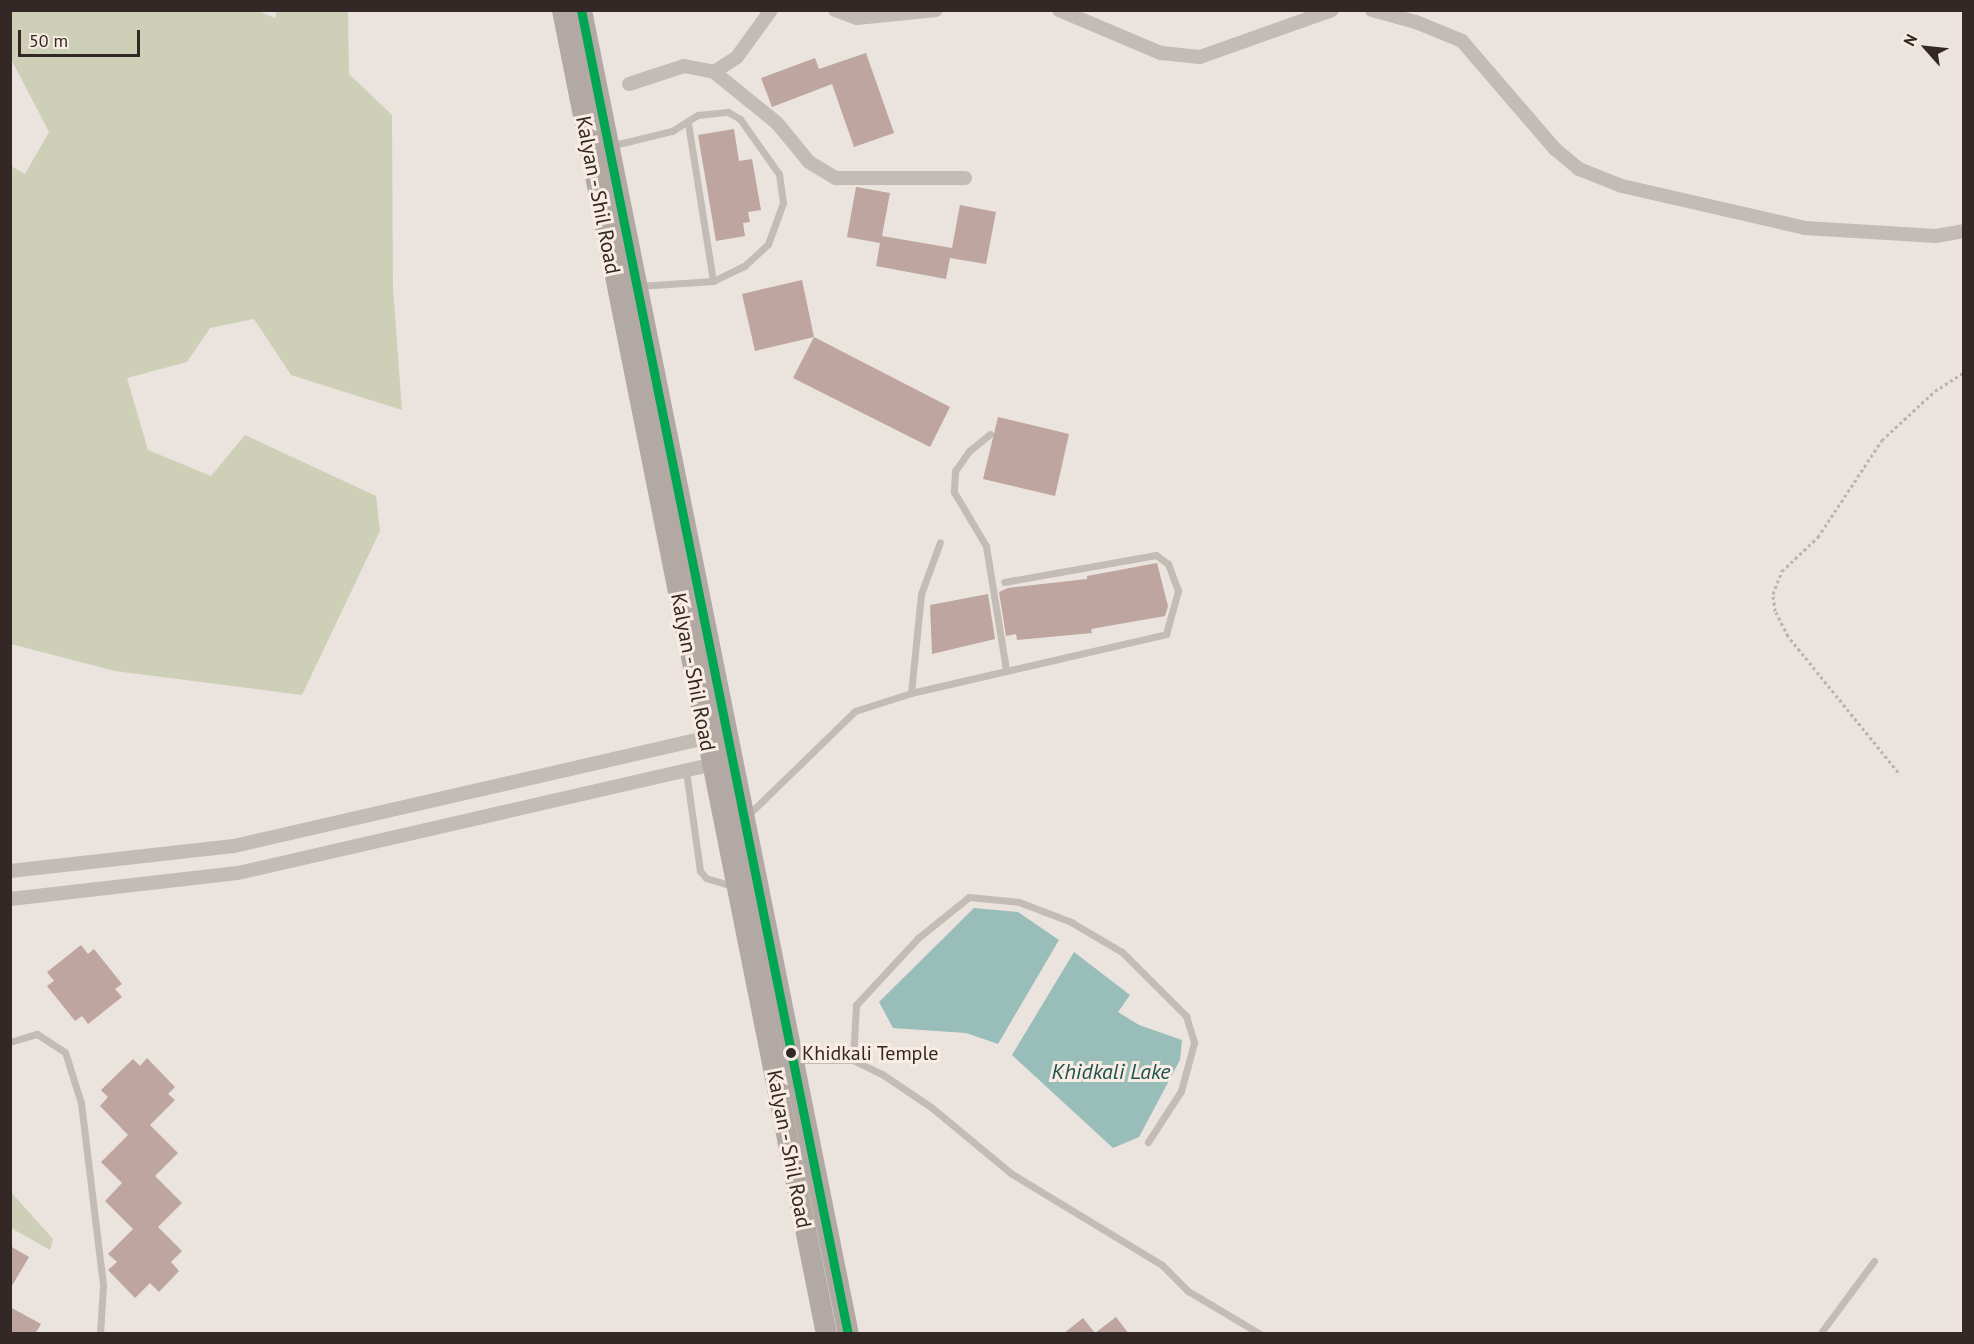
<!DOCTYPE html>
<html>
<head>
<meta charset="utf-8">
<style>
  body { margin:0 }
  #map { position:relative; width:1974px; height:1344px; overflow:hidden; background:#ebe3dd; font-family:"PT Sans",sans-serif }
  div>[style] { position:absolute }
  .green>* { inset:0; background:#cecfb7 }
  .water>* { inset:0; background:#99bdb9 }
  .building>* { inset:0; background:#bea59f }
  .path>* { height:3px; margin-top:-1.5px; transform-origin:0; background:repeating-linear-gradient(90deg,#bcb3af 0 3px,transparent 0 6px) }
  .lane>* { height:7px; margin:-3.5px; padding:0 3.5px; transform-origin:3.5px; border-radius:3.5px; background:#c3bbb6 }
  .street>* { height:14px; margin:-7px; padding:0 7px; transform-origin:7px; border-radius:7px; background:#c3bbb6 }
  .primary>* { height:21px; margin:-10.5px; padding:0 10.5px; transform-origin:10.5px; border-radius:10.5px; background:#b2a9a5 }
  .bus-1>* { height:9px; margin:-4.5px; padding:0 4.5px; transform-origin:4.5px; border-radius:4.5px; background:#00a651 }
  .dots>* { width:16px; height:16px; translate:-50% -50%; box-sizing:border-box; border:3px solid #f9ece3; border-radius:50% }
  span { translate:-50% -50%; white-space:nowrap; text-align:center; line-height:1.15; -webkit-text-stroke:6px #f9ece3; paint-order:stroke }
  .bus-label { font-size:20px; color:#332825 }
  .left { translate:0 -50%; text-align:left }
  .street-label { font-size:21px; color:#332825 }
  .water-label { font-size:22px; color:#1b5452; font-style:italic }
  .frame { position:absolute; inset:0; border:12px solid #332825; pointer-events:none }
  .north { position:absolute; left:1896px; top:18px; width:60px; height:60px; -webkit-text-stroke:4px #f9ece3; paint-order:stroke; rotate:297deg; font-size:16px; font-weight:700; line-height:24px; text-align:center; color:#332825 }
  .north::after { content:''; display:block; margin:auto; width:21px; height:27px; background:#332825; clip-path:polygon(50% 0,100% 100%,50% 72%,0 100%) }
  .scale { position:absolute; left:18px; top:30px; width:122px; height:27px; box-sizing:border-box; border:3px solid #332825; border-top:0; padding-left:8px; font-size:18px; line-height:21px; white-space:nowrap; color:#332825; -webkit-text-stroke:4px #f9ece3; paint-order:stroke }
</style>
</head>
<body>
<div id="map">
  <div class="green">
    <div style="clip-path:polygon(256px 10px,275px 18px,277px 11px,348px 11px,349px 74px,392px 115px,393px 288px,402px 410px,291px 375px,254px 319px,210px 328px,187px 362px,127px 378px,148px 450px,211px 476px,245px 435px,376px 496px,380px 531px,302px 695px,115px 671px,11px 644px,11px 166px,25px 174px,49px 132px,11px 59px,11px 11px)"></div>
    <div style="clip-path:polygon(10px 1191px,53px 1239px,50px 1250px,11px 1228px)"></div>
  </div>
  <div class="water">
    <div style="clip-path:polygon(974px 908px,1018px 912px,1059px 940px,998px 1044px,966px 1033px,893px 1028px,879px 1002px)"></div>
    <div style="clip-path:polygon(1074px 952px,1130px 995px,1118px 1012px,1139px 1025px,1182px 1040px,1180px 1060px,1139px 1137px,1113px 1148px,1012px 1055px)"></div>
  </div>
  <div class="building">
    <div style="clip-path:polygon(866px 53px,894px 133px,854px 147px,832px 84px,772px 107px,761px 78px,815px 58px,819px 69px)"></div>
    <div style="clip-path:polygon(734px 129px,739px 161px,752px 159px,761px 210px,748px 212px,750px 222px,743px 223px,745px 236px,716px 241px,698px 135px)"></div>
    <div style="clip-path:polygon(856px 187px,890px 193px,882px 236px,952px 248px,960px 205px,996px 212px,986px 264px,950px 258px,946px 279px,876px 266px,880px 243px,847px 237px)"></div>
    <div style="clip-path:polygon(802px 280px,814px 337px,755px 351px,742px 294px)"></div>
    <div style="clip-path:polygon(814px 337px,950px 407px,930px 447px,793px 378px)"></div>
    <div style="clip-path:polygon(998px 417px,1069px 434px,1055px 496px,983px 479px)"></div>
    <div style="clip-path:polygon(1157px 563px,1168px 606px,1165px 616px,1091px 629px,1092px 633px,1017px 640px,1016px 634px,1006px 636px,999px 592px,1008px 588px,1087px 579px,1087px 576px)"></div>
    <div style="clip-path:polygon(988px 594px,995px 639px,932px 654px,930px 605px)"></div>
    <div style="clip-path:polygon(81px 945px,88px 954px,94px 949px,122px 984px,115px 989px,122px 997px,88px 1024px,82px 1016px,75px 1021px,47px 986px,54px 981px,47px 972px)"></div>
    <div style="clip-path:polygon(147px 1058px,175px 1087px,168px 1094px,175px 1100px,150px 1125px,178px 1153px,155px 1176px,182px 1203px,158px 1227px,182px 1251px,171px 1262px,179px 1271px,159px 1292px,150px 1283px,135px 1298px,108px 1270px,117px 1262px,108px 1254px,133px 1229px,105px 1201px,122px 1183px,101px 1162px,128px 1135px,100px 1106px,108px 1097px,101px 1090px,133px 1059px,140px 1066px)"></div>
    <div style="clip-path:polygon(10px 1246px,29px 1257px,10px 1289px)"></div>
    <div style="clip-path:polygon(10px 1307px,41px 1324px,35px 1334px,10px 1334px)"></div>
    <div style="clip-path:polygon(1116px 1317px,1129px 1334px,1063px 1334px,1083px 1318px,1095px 1333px)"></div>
  </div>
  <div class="path">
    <div style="left:1898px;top:772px;width:175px;rotate:-129deg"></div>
    <div style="left:1788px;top:636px;width:28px;rotate:-117deg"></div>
    <div style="left:1775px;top:611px;width:17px;rotate:-97deg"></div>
    <div style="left:1773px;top:594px;width:25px;rotate:-69deg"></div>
    <div style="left:1782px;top:571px;width:50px;rotate:-43.4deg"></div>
    <div style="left:1818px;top:537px;width:116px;rotate:-56.6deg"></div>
    <div style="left:1882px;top:440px;width:72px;rotate:-42.8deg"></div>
    <div style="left:1935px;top:391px;width:35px;rotate:-33deg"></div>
  </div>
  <div class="lane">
    <div style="left:688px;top:123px;width:160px;rotate:81deg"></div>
    <div style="left:610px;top:146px;width:64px;rotate:-13.6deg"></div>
    <div style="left:672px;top:131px;width:31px;rotate:-32deg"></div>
    <div style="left:698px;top:115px;width:30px;rotate:-6deg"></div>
    <div style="left:728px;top:112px;width:14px;rotate:30deg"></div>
    <div style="left:740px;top:119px;width:67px;rotate:54.7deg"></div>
    <div style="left:779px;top:174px;width:29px;rotate:82deg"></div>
    <div style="left:783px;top:203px;width:44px;rotate:110.1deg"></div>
    <div style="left:768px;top:244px;width:33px;rotate:137deg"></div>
    <div style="left:744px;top:266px;width:34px;rotate:154deg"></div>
    <div style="left:713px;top:281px;width:74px;rotate:176.1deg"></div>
    <div style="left:990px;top:434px;width:27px;rotate:141deg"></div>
    <div style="left:969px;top:451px;width:24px;rotate:125deg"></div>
    <div style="left:955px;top:471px;width:21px;rotate:93deg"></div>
    <div style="left:954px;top:492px;width:63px;rotate:59.3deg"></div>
    <div style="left:986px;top:546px;width:125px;rotate:80.8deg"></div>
    <div style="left:911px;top:693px;width:262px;rotate:-13deg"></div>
    <div style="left:1166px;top:634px;width:45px;rotate:-74.4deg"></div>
    <div style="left:1178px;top:591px;width:29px;rotate:-110deg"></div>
    <div style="left:1168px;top:564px;width:15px;rotate:-143deg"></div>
    <div style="left:1156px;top:555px;width:154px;rotate:169.9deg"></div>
    <div style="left:686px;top:771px;width:101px;rotate:82deg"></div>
    <div style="left:700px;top:871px;width:9px;rotate:49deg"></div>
    <div style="left:706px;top:878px;width:28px;rotate:17deg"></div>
    <div style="left:746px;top:817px;width:152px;rotate:-44.2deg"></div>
    <div style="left:855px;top:711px;width:59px;rotate:-17.8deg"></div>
    <div style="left:911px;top:693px;width:100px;rotate:-84.2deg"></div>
    <div style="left:921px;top:594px;width:55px;rotate:-69.9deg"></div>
    <div style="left:10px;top:1042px;width:28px;rotate:-17deg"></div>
    <div style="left:37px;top:1034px;width:33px;rotate:33deg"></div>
    <div style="left:65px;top:1052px;width:53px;rotate:72.6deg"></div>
    <div style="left:81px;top:1103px;width:184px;rotate:83.1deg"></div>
    <div style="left:103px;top:1286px;width:48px;rotate:93.6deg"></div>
    <div style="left:797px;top:1060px;width:56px"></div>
    <div style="left:853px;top:1060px;width:32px;rotate:26deg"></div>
    <div style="left:882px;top:1074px;width:59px;rotate:34deg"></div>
    <div style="left:931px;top:1107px;width:105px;rotate:39.6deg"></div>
    <div style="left:1012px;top:1174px;width:175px;rotate:31.2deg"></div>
    <div style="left:1162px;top:1265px;width:37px;rotate:45deg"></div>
    <div style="left:1188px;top:1291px;width:84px;rotate:30.8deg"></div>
    <div style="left:853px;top:1060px;width:55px;rotate:-86.9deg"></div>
    <div style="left:856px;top:1005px;width:91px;rotate:-47.2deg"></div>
    <div style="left:918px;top:938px;width:65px;rotate:-38.8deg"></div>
    <div style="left:969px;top:897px;width:50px;rotate:5.7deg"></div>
    <div style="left:1019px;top:902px;width:56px;rotate:21deg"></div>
    <div style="left:1071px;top:922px;width:59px;rotate:30.5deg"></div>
    <div style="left:1122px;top:952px;width:91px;rotate:45deg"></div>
    <div style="left:1186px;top:1016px;width:28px;rotate:73deg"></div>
    <div style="left:1194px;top:1043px;width:50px;rotate:105.2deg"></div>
    <div style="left:1181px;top:1091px;width:61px;rotate:122.9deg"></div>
    <div style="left:1820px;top:1334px;width:91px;rotate:-53.5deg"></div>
  </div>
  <div class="street">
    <div style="left:835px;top:10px;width:23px;rotate:20deg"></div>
    <div style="left:857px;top:18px;width:79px;rotate:-5.8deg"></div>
    <div style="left:1059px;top:10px;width:111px;rotate:22.9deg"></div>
    <div style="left:1161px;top:53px;width:39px;rotate:6deg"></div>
    <div style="left:1200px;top:57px;width:140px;rotate:-19.6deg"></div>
    <div style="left:1372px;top:10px;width:46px;rotate:15.3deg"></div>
    <div style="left:1416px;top:22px;width:50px;rotate:22.4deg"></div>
    <div style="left:1462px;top:41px;width:143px;rotate:49.3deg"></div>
    <div style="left:1555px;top:149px;width:31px;rotate:40deg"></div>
    <div style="left:1579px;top:169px;width:46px;rotate:21.6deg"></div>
    <div style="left:1622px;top:186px;width:188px;rotate:12.9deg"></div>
    <div style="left:1805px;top:228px;width:131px;rotate:3.5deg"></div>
    <div style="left:1936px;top:236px;width:28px;rotate:-10deg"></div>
    <div style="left:714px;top:72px;width:27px;rotate:-33deg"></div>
    <div style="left:737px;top:57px;width:58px;rotate:-54.1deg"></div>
    <div style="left:629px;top:84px;width:58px;rotate:-18.1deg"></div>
    <div style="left:684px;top:66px;width:31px;rotate:11deg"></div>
    <div style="left:714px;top:72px;width:81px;rotate:39deg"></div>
    <div style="left:777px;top:123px;width:50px;rotate:50.6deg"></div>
    <div style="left:809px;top:162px;width:31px;rotate:31deg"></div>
    <div style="left:836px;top:178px;width:129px"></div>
    <div style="left:10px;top:871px;width:225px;rotate:-6.4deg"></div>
    <div style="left:234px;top:846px;width:484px;rotate:-12.9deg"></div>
    <div style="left:10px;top:899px;width:229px;rotate:-6.5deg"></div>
    <div style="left:238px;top:873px;width:485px;rotate:-12.9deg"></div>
  </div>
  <div class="primary">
    <div style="left:562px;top:10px;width:1350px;rotate:78.72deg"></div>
    <div style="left:581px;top:10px;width:1351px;rotate:78.6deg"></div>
  </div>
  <div class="bus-1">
    <div style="left:581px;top:10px;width:1351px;rotate:78.6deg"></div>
  </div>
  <div class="dots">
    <div style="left:791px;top:1053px;background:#332825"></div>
  </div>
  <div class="bus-label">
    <span class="left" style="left:802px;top:1053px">Khidkali Temple</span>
  </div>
  <div class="street-label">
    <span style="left:598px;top:195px;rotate:79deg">Kalyan - Shil Road</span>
    <span style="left:693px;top:672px;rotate:79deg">Kalyan - Shil Road</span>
    <span style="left:789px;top:1149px;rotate:79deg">Kalyan - Shil Road</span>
  </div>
  <div class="water-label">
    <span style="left:1111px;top:1072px">Khidkali Lake</span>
  </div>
  <div class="frame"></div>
  <div class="north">N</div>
  <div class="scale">50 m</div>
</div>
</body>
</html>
